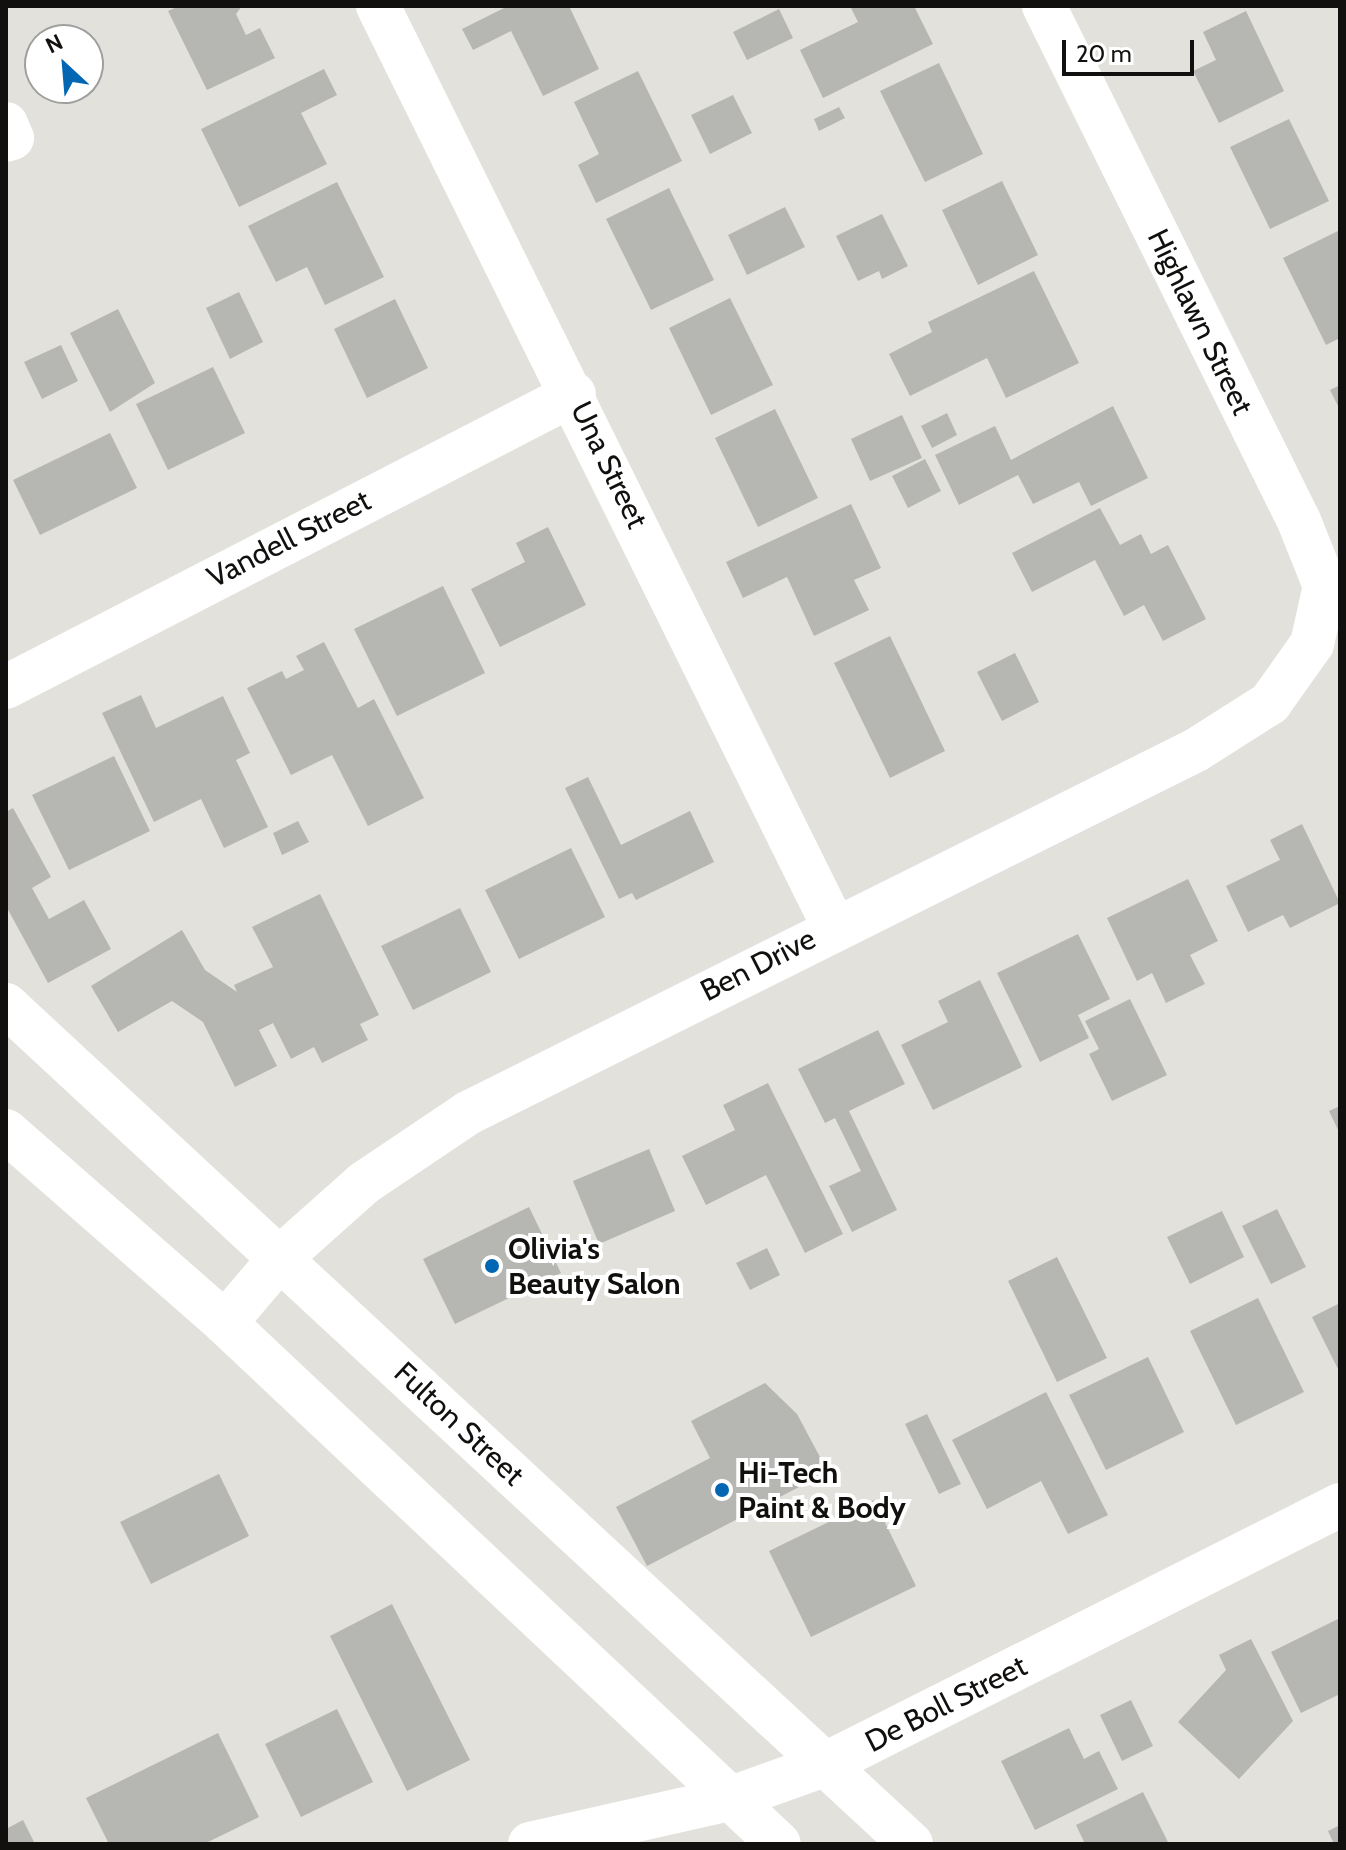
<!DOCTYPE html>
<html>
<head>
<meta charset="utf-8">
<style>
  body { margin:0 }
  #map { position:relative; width:1346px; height:1850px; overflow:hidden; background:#e3e1dc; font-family:Cabin,sans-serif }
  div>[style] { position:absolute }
  .building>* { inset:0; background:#b6b7b2 }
  .minor>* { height:44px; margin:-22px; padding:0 22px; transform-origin:22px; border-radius:22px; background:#fff }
  .major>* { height:44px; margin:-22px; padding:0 22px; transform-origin:22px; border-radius:22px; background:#fff }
  .dots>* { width:22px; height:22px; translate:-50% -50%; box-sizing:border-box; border:4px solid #fff; border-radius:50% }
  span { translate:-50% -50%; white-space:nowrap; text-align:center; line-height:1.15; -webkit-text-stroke:8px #fff; paint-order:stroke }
  .street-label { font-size:30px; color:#11100e }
  .poi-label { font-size:30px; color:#11100e; font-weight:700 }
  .left { translate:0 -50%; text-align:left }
  .frame { position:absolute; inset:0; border:8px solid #11100e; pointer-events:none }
  .north { position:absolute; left:24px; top:24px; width:80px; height:80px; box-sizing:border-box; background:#fff; border:2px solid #a09f9f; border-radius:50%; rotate:334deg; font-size:22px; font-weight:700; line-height:32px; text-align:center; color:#11100e }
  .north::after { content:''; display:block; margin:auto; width:28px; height:36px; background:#0266b2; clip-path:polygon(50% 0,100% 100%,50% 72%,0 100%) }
  .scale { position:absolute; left:1062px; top:40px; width:132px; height:36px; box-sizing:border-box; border:4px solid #11100e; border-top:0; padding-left:10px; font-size:24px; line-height:28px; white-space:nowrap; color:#11100e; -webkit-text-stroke:6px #fff; paint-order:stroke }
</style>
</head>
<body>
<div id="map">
  <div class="building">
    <div style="clip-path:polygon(179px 6px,242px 6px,236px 14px,246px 35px,260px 28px,275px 58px,207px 90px,168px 11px)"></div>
    <div style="clip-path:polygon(508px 6px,569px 6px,599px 69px,543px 96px,511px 31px,473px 50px,462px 29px)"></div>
    <div style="clip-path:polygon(850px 6px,914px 6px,933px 44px,823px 98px,800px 50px,858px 22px)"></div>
    <div style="clip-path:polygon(779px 9px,793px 38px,747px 60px,733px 32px)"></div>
    <div style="clip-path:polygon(1246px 11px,1284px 91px,1219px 123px,1193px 71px,1216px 60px,1203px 32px)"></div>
    <div style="clip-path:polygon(939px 63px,983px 154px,925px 182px,880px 91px)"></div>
    <div style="clip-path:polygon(324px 69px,337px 95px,301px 113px,327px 164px,239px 207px,201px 129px)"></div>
    <div style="clip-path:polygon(638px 71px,682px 161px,596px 203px,578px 165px,599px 154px,574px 102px)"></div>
    <div style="clip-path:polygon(733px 95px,752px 133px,710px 154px,691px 115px)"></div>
    <div style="clip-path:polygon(839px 107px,845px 118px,819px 131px,814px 119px)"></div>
    <div style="clip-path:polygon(1289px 119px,1329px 201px,1270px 229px,1230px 147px)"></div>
    <div style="clip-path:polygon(1002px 181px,1038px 255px,978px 285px,942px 210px)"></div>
    <div style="clip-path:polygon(337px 182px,384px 277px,325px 305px,307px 267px,276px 282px,248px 226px)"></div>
    <div style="clip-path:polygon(669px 188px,714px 280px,651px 310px,606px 219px)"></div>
    <div style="clip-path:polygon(785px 207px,805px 247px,747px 275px,728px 235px)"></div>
    <div style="clip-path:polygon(882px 214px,908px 266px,882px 279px,879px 271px,858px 281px,836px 236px)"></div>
    <div style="clip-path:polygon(1340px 230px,1340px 338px,1326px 345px,1283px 258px)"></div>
    <div style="clip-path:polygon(1034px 271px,1079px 363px,1006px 398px,987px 358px,910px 396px,889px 354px,932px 332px,928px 322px)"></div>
    <div style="clip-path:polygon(239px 292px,263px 342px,230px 359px,206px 308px)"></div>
    <div style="clip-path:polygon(730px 298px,773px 385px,711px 415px,669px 328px)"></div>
    <div style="clip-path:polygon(395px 299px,428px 368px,367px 398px,334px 329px)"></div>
    <div style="clip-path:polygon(118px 309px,155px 383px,110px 412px,70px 333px)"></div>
    <div style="clip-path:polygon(61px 345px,78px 381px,42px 399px,24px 362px)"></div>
    <div style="clip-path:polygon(213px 367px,245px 433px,168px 470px,136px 404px)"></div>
    <div style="clip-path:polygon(1340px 385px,1340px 410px,1330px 390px)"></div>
    <div style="clip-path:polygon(1113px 406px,1148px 478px,1091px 506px,1079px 482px,1033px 504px,1018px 475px,959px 505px,935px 455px,995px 426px,1011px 460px)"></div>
    <div style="clip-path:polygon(775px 409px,818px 498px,758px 527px,715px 438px)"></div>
    <div style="clip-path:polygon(947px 413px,957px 435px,932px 448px,921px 426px)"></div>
    <div style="clip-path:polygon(902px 415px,922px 458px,870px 481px,851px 439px)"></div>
    <div style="clip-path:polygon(110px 433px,137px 488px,40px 535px,13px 480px)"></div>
    <div style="clip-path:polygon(925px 459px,941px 491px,908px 508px,892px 476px)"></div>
    <div style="clip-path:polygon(851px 504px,881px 568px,854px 580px,869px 610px,814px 636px,787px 577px,743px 598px,726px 562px)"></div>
    <div style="clip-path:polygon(1100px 508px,1120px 545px,1141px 534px,1151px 554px,1168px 545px,1206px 619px,1163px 641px,1144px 605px,1124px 616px,1095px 560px,1032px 592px,1012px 553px)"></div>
    <div style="clip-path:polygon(548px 527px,586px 605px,500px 647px,471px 589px,525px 562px,516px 543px)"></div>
    <div style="clip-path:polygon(443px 586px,485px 673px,397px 716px,354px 629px)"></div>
    <div style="clip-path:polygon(890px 636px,945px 751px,890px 778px,834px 663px)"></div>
    <div style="clip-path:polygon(324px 642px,358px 708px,374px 699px,424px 798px,368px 826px,332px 755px,291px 775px,247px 688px,282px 671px,286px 679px,304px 670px,296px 656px)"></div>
    <div style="clip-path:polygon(1015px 653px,1039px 702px,1002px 721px,977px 672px)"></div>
    <div style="clip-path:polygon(141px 695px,156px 728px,223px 696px,250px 753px,236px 760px,268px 827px,224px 848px,201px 799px,154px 822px,102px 713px)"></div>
    <div style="clip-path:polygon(114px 756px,150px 831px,69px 870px,32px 795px)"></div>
    <div style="clip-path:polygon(588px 777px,621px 845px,690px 811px,714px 862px,636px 900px,632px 893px,619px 899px,565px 788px)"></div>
    <div style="clip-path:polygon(13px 808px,51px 877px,32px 888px,49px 919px,84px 900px,111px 949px,48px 983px,6px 906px,6px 812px)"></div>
    <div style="clip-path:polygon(298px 821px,309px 842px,282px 855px,273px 833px)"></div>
    <div style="clip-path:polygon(1302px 824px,1340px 903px,1290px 928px,1283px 915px,1248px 932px,1226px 886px,1280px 860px,1270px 840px)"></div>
    <div style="clip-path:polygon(571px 848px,605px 917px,519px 959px,485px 890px)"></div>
    <div style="clip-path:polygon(1188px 879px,1218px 941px,1190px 955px,1205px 984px,1166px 1003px,1152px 973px,1137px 981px,1107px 918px)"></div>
    <div style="clip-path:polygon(320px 894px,379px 1015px,360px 1024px,368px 1040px,322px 1063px,314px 1047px,291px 1059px,273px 1023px,259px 1030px,277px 1066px,235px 1087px,203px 1022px,172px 1001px,118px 1032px,91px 986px,182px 930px,205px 970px,237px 992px,234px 985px,273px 967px,252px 927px)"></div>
    <div style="clip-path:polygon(460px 908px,491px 972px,413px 1010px,381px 946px)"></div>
    <div style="clip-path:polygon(1078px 934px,1110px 999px,1078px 1015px,1089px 1038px,1040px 1062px,997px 973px)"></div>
    <div style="clip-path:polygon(980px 980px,1022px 1067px,933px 1110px,901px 1045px,948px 1022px,938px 1001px)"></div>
    <div style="clip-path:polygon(1130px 999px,1167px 1075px,1112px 1101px,1089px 1054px,1099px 1049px,1085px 1021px)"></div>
    <div style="clip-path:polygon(878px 1030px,905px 1084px,849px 1111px,897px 1210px,852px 1232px,829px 1186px,861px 1171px,835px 1118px,825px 1123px,798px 1069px)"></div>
    <div style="clip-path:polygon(768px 1083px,843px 1234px,805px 1253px,766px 1175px,706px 1205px,682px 1156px,735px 1130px,723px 1105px)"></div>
    <div style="clip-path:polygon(1340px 1106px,1340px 1134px,1329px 1111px)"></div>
    <div style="clip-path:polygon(649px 1149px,675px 1211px,599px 1244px,573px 1181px)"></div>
    <div style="clip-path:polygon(529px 1207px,561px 1273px,455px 1324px,423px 1259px)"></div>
    <div style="clip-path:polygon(1277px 1209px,1306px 1267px,1271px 1284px,1242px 1226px)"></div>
    <div style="clip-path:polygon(1222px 1211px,1244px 1257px,1190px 1284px,1167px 1237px)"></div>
    <div style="clip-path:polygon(767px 1248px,780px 1275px,750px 1290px,736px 1263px)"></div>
    <div style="clip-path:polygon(1057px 1257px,1107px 1358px,1057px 1382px,1008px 1281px)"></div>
    <div style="clip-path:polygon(1258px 1298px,1304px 1392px,1236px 1425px,1190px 1331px)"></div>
    <div style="clip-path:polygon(1340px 1303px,1340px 1367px,1338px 1369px,1312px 1317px)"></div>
    <div style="clip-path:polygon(1148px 1357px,1184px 1432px,1106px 1470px,1069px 1395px)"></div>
    <div style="clip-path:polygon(765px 1383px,797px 1414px,828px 1472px,647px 1566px,616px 1507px,710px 1458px,691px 1421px)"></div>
    <div style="clip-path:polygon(1046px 1392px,1108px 1515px,1068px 1534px,1041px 1481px,987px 1509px,952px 1440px)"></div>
    <div style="clip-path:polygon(927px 1414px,961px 1484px,939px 1494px,905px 1424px)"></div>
    <div style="clip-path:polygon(219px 1474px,249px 1536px,151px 1584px,120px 1522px)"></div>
    <div style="clip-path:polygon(874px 1500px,916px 1586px,811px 1637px,769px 1551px)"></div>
    <div style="clip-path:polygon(392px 1604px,470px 1760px,407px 1791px,330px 1636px)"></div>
    <div style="clip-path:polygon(1340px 1618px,1340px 1694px,1301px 1713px,1271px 1652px)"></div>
    <div style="clip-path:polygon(1251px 1639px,1293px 1721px,1239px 1779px,1178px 1722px,1226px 1670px,1219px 1655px)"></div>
    <div style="clip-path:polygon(1131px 1700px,1153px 1746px,1122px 1761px,1100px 1715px)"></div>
    <div style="clip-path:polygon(337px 1709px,373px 1782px,301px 1817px,265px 1744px)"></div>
    <div style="clip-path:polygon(1069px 1728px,1084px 1759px,1099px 1751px,1118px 1789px,1035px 1830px,1001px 1761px)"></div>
    <div style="clip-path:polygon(218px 1733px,259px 1817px,204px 1844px,109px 1844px,86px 1798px)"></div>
    <div style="clip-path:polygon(1143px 1792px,1169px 1844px,1085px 1844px,1076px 1825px)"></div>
    <div style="clip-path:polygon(23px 1820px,35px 1844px,6px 1844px,6px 1829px)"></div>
    <div style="clip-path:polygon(1340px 1825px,1340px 1844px,1334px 1844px,1328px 1831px)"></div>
  </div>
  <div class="minor">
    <div style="left:378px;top:6px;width:1028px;rotate:63.66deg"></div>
    <div style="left:6px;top:124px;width:15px;rotate:67deg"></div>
    <div style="left:12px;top:138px;width:6px;rotate:162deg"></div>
    <div style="left:6px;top:687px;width:639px;rotate:-27.29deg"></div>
    <div style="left:225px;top:1323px;width:87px;rotate:-49.7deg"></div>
    <div style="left:281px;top:1257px;width:111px;rotate:-41.7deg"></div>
    <div style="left:364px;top:1183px;width:125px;rotate:-33.9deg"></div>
    <div style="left:468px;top:1113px;width:813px;rotate:-26.5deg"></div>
    <div style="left:1196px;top:750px;width:88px;rotate:-32.4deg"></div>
    <div style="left:1270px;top:703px;width:72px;rotate:-54.6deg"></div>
    <div style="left:1312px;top:644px;width:59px;rotate:-77.4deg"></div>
    <div style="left:1325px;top:586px;width:70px;rotate:-111.8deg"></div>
    <div style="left:1299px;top:521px;width:575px;rotate:-116.34deg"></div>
    <div style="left:530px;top:1844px;width:204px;rotate:-12.7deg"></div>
    <div style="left:729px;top:1799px;width:101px;rotate:-19.7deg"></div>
    <div style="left:824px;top:1765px;width:578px;rotate:-26.74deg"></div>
  </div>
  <div class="major">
    <div style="left:6px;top:1005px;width:1234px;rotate:42.83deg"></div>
    <div style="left:6px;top:1131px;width:291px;rotate:41.2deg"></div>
    <div style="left:225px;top:1323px;width:760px;rotate:43.24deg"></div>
  </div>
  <div class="dots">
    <div style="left:492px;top:1266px;background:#0266b2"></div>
    <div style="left:722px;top:1490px;background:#0266b2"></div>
  </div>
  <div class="street-label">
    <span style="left:1200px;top:322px;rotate:64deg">Highlawn Street</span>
    <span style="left:609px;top:465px;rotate:64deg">Una Street</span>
    <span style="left:289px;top:539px;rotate:-27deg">Vandell Street</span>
    <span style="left:758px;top:965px;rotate:-27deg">Ben Drive</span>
    <span style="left:459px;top:1424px;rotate:43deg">Fulton Street</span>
    <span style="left:946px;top:1704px;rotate:-27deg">De Boll Street</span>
  </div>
  <div class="poi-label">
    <span class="left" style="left:508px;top:1266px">Olivia's<br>Beauty Salon</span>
    <span class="left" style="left:738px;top:1490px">Hi-Tech<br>Paint &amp; Body</span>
  </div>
  <div class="frame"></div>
  <div class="north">N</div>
  <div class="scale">20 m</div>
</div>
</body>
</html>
